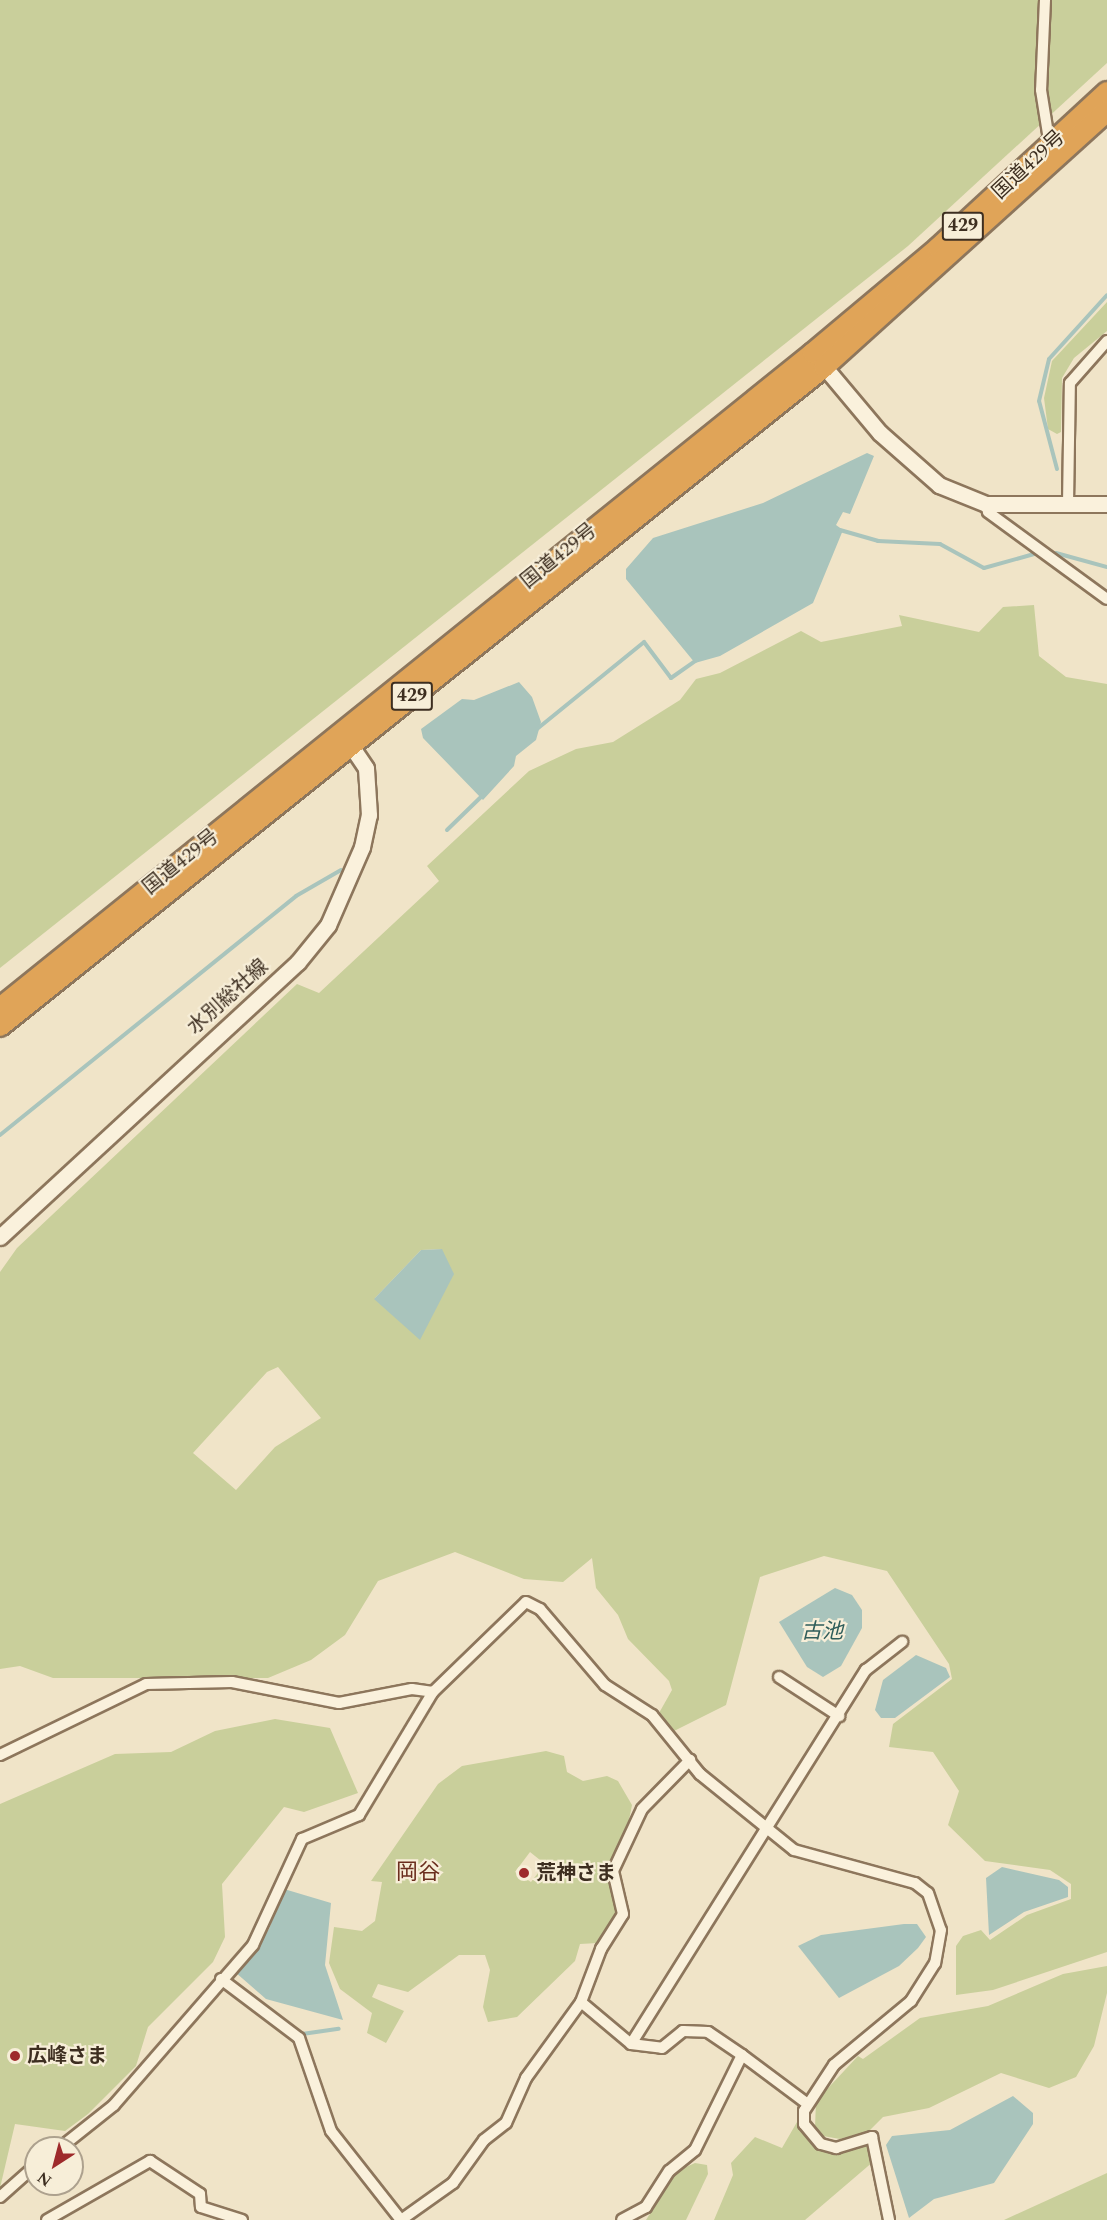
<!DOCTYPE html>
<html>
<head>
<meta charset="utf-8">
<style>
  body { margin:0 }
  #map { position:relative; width:1107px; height:2220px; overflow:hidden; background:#f0e4c8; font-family:Spectral,"Noto Sans JP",serif }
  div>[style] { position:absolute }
  .green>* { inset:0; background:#c9cf9b }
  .water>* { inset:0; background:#a9c4bc }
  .stream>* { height:4px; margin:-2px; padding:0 2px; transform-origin:2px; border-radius:2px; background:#a9c4bc }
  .roads { filter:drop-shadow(2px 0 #8d765c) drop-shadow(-2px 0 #8d765c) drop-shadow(0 2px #8d765c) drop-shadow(0 -2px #8d765c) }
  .street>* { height:10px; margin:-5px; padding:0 5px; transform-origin:5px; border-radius:5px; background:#faf1dc }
  .secondary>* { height:15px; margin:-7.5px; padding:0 7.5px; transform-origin:7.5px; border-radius:7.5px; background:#faf1dc }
  .highway>* { height:20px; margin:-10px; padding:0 10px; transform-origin:10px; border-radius:10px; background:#e0a458 }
  .dots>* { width:16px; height:16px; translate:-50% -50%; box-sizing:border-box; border:3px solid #f7eed8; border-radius:50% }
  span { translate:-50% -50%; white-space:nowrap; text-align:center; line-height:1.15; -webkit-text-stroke:4.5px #f7eed8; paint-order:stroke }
  .shield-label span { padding:2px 4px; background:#f7eed8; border:2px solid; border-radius:4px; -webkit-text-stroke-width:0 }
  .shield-label { font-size:18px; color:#3d2e20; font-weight:700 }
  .street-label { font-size:20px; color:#3d2e20 }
  .poi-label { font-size:20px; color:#3d2e20; font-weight:700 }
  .left { translate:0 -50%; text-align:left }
  .water-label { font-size:21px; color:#2f5d5a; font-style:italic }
  .quarter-label { font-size:22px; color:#6b2e1e }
  .north { position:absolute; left:24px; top:2136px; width:60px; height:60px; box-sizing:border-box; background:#f7eed8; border:2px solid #ada18e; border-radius:50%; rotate:216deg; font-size:16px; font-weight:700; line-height:24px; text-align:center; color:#3d2e20 }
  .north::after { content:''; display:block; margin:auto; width:21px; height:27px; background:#9e2a2b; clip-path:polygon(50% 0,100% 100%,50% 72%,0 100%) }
</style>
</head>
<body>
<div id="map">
  <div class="green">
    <div style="clip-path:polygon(0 0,1107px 0,1107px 63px,908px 246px,0 968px)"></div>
    <div style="clip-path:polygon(1107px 302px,1107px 331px,1074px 358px,1062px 378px,1061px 432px,1057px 434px,1048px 429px,1044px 398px,1052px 361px)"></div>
    <div style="clip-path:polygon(evenodd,1034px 605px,1039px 656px,1066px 677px,1107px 684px,1107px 1952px,993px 1990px,956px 1995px,956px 1946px,963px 1936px,981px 1930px,990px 1940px,1027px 1915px,1071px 1899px,1071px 1884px,1050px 1870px,985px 1861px,948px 1825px,959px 1791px,933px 1752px,889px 1747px,893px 1724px,952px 1679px,949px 1664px,887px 1571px,824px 1556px,760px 1577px,726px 1705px,674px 1731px,659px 1713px,672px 1690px,669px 1681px,628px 1639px,618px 1615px,596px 1588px,592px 1558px,563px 1582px,524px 1579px,455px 1552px,378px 1581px,345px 1635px,311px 1660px,268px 1678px,53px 1678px,20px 1666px,0 1669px,0 1272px,17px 1248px,297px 984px,319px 993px,439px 881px,427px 866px,529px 771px,576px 749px,613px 742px,680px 700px,696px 679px,720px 673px,801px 631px,821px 642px,902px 626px,899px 615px,979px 632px,1003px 607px,1034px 605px,442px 1249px,374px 1299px,421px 1250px,442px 1249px,1034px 605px,278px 1367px,321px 1418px,275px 1447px,236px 1490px,193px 1453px,267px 1372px,278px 1367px)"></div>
    <div style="clip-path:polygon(275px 1719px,330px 1728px,358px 1793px,304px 1812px,284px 1807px,222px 1884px,225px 1937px,213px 1962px,148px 2027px,136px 2066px,88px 2114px,65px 2131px,15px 2124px,0 2188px,0 1804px,115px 1754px,171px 1752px,215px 1731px)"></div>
    <div style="clip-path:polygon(evenodd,546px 1751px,564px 1756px,567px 1772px,583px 1781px,607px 1776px,618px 1781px,632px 1805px,625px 1840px,608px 1869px,618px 1911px,598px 1943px,580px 1944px,575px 1961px,517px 2017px,488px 2022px,483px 2007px,490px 1970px,485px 1955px,459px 1955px,408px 1992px,378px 1984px,372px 1997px,404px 2011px,386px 2043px,367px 2033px,372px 2013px,340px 1989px,329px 1963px,334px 1927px,362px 1931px,375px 1921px,382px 1882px,371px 1881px,438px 1784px,462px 1766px,546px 1751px,530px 1852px,545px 1864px,531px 1882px,515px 1872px,530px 1852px)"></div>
    <div style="clip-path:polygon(1107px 1966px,1107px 1993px,1094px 2046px,1076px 2077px,1049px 2088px,1001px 2073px,929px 2108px,883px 2117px,869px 2131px,840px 2139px,823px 2136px,815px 2127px,816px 2101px,858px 2056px,863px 2059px,920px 2018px,988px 2006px,1063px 1974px)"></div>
    <div style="clip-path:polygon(797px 2122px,817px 2150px,834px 2154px,869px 2145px,874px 2161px,805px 2220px,714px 2220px,733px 2175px,731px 2163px,755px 2137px,782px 2148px)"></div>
    <div style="clip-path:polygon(695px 2163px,707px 2165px,708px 2174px,686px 2220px,646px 2220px,677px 2171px)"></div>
    <div style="clip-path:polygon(1107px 2173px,1107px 2220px,1004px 2220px)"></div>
  </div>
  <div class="water">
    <div style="clip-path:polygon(867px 453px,874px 456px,850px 514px,843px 512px,836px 525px,843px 530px,813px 603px,720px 656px,695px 663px,626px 579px,626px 569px,653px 538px,763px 503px)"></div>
    <div style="clip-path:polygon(519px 682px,532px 697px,541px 722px,536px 740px,516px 756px,514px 766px,483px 800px,423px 738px,421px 729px,462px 699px,474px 700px)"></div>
    <div style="clip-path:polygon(442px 1249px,454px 1274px,420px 1340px,374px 1299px,421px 1250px)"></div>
    <div style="clip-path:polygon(835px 1588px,852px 1595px,862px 1610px,862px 1628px,841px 1666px,823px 1677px,807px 1667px,779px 1622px)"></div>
    <div style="clip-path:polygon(916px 1655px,946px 1668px,950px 1677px,895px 1718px,881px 1718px,875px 1710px,883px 1680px)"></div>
    <div style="clip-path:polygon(1002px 1867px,1059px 1880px,1068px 1887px,1068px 1897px,1024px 1912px,989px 1935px,986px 1878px)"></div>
    <div style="clip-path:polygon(284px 1889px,331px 1903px,325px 1965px,343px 2020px,266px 1999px,235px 1972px,269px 1929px)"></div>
    <div style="clip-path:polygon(904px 1924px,917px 1924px,926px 1937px,918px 1948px,899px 1966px,839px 1998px,798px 1946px,821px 1935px)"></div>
    <div style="clip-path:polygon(1013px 2096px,1033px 2113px,1033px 2124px,994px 2183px,934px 2199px,909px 2218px,886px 2145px,892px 2136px,950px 2130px)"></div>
  </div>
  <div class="stream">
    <div style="left:1057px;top:469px;width:70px;rotate:-104.8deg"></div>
    <div style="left:1039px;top:401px;width:43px;rotate:-76.6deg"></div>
    <div style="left:1049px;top:359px;width:86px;rotate:-47.8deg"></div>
    <div style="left:840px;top:530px;width:40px;rotate:16deg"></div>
    <div style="left:878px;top:541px;width:62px;rotate:2.8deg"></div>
    <div style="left:940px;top:544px;width:50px;rotate:28.6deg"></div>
    <div style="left:984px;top:568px;width:52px;rotate:-15.6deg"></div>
    <div style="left:1056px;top:553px;width:53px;rotate:15.4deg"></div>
    <div style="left:537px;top:729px;width:138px;rotate:-39.1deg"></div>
    <div style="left:644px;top:642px;width:45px;rotate:53.1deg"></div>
    <div style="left:671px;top:678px;width:32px;rotate:-35deg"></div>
    <div style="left:447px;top:830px;width:52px;rotate:-44.2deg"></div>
    <div style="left:0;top:1135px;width:380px;rotate:-38.9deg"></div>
    <div style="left:296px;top:896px;width:52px;rotate:-30deg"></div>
    <div style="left:304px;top:2039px;width:5px;rotate:-112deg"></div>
    <div style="left:302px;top:2034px;width:37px;rotate:-8deg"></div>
  </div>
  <div class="roads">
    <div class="street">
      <div style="left:1045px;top:0;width:90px;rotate:92.5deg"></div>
      <div style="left:1041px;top:90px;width:57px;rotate:80.9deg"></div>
      <div style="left:986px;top:504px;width:8px;rotate:76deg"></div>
      <div style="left:988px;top:512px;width:147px;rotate:36.2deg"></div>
      <div style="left:1068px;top:504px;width:121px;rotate:-89.1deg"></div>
      <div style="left:1070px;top:383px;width:56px;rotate:-48.6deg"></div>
      <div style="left:779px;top:1677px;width:72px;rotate:33deg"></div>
      <div style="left:0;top:1755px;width:162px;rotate:-25.9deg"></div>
      <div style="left:146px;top:1684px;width:86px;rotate:-1.3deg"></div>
      <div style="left:232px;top:1682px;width:109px;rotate:11.1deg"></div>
      <div style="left:339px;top:1703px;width:74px;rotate:-10.9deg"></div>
      <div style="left:412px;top:1689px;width:21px;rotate:8deg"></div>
      <div style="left:221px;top:1979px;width:98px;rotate:37.1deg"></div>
      <div style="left:299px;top:2038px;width:98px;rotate:71deg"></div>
      <div style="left:331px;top:2131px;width:113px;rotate:51.8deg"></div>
      <div style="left:401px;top:2220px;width:64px;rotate:-35.4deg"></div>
      <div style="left:453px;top:2183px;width:53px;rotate:-54.2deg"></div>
      <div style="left:484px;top:2140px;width:28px;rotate:-38deg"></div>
      <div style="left:506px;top:2123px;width:49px;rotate:-66deg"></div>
      <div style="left:526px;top:2078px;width:94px;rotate:-54.1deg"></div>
      <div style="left:581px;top:2002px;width:57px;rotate:-69.3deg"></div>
      <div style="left:601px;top:1949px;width:41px;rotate:-57.8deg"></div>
      <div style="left:623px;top:1914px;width:44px;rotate:-103.1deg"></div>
      <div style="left:613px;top:1871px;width:68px;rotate:-64.9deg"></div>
      <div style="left:642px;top:1809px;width:69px;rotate:-45.6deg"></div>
      <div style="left:581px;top:2002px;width:65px;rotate:40deg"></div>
      <div style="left:631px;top:2044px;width:31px;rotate:7deg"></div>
      <div style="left:662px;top:2048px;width:27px;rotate:-39deg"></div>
      <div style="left:683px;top:2031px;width:25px;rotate:2deg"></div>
      <div style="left:708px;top:2032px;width:41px;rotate:34.1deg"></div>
      <div style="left:742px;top:2055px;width:106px;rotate:116.3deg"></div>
      <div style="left:695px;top:2150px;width:33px;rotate:141deg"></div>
      <div style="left:669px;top:2171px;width:43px;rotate:122.6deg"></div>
      <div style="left:646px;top:2207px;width:27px;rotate:152deg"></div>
      <div style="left:631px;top:2044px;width:442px;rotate:-57.9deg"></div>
      <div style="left:866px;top:1670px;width:46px;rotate:-37.9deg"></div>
      <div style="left:742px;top:2055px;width:79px;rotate:36.7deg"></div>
      <div style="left:60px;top:2148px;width:69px;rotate:-38.5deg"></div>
      <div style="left:114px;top:2105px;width:212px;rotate:-49deg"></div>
      <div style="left:253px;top:1945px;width:117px;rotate:-65.2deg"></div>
      <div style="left:302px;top:1839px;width:62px;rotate:-22.8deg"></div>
      <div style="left:359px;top:1815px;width:144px;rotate:-59deg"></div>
      <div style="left:433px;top:1692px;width:129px;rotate:-44.1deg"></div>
      <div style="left:526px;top:1602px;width:16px;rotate:27deg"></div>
      <div style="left:540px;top:1609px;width:100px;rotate:49.5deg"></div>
      <div style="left:605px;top:1685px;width:56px;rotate:32.6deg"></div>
      <div style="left:652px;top:1715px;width:76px;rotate:50.9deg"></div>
      <div style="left:700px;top:1774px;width:121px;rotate:39deg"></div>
      <div style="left:794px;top:1850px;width:125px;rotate:15.3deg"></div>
      <div style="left:915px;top:1883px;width:16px;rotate:38deg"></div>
      <div style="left:928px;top:1893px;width:39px;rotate:71deg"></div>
      <div style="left:941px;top:1930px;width:34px;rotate:100deg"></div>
      <div style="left:935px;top:1963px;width:45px;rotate:122.3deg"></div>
      <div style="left:911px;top:2001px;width:100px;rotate:140.3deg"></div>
      <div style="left:834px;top:2065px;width:55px;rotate:123.1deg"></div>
      <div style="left:804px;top:2111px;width:13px;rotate:90deg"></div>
      <div style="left:804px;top:2124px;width:26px;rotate:50deg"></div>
      <div style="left:821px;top:2144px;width:16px;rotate:15deg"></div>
      <div style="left:836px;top:2148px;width:38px;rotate:-17deg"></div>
      <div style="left:872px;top:2137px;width:85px;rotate:78.4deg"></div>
      <div style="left:0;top:2197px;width:48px;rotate:-41.6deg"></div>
      <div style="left:47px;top:2220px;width:119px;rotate:-29.8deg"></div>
      <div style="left:150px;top:2161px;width:60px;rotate:33.4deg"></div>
      <div style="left:200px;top:2194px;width:13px;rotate:86deg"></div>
      <div style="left:201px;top:2207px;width:43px;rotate:17.6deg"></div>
    </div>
    <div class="secondary">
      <div style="left:817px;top:358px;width:98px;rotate:50deg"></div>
      <div style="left:880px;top:433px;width:79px;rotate:41.4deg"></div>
      <div style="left:939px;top:485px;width:51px;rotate:22deg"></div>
      <div style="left:986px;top:504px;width:121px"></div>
      <div style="left:0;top:1237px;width:405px;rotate:-42.7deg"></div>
      <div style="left:298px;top:962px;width:48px;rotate:-51deg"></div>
      <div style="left:328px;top:925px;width:85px;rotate:-66.4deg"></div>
      <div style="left:362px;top:847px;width:33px;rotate:-78deg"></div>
      <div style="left:369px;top:815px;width:47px;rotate:-93.7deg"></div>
      <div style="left:366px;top:768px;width:37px;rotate:-124deg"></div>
    </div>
    <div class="highway">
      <div style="left:0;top:1008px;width:1044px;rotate:-38.86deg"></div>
      <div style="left:813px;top:353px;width:163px;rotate:-40deg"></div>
      <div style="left:938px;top:248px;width:230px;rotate:-42.7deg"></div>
      <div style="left:0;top:1026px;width:1055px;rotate:-38.65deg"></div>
      <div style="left:824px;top:367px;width:382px;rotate:-42.1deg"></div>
    </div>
  </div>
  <div class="dots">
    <div style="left:524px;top:1873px;background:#9e2a2b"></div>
    <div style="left:15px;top:2056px;background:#9e2a2b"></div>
  </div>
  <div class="shield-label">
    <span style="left:963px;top:226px">429</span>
    <span style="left:412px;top:696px">429</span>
  </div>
  <div class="street-label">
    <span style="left:1029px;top:165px;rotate:-43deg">国道429号</span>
    <span style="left:559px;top:556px;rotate:-39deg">国道429号</span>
    <span style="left:181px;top:862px;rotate:-39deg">国道429号</span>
    <span style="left:228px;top:997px;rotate:-42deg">水別総社線</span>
  </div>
  <div class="poi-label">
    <span class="left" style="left:536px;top:1873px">荒神さま</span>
    <span class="left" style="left:27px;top:2056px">広峰さま</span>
  </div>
  <div class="water-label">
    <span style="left:822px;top:1632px">古池</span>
  </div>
  <div class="quarter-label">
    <span style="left:418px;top:1873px">岡谷</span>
  </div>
  <div class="north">N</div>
</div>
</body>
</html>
